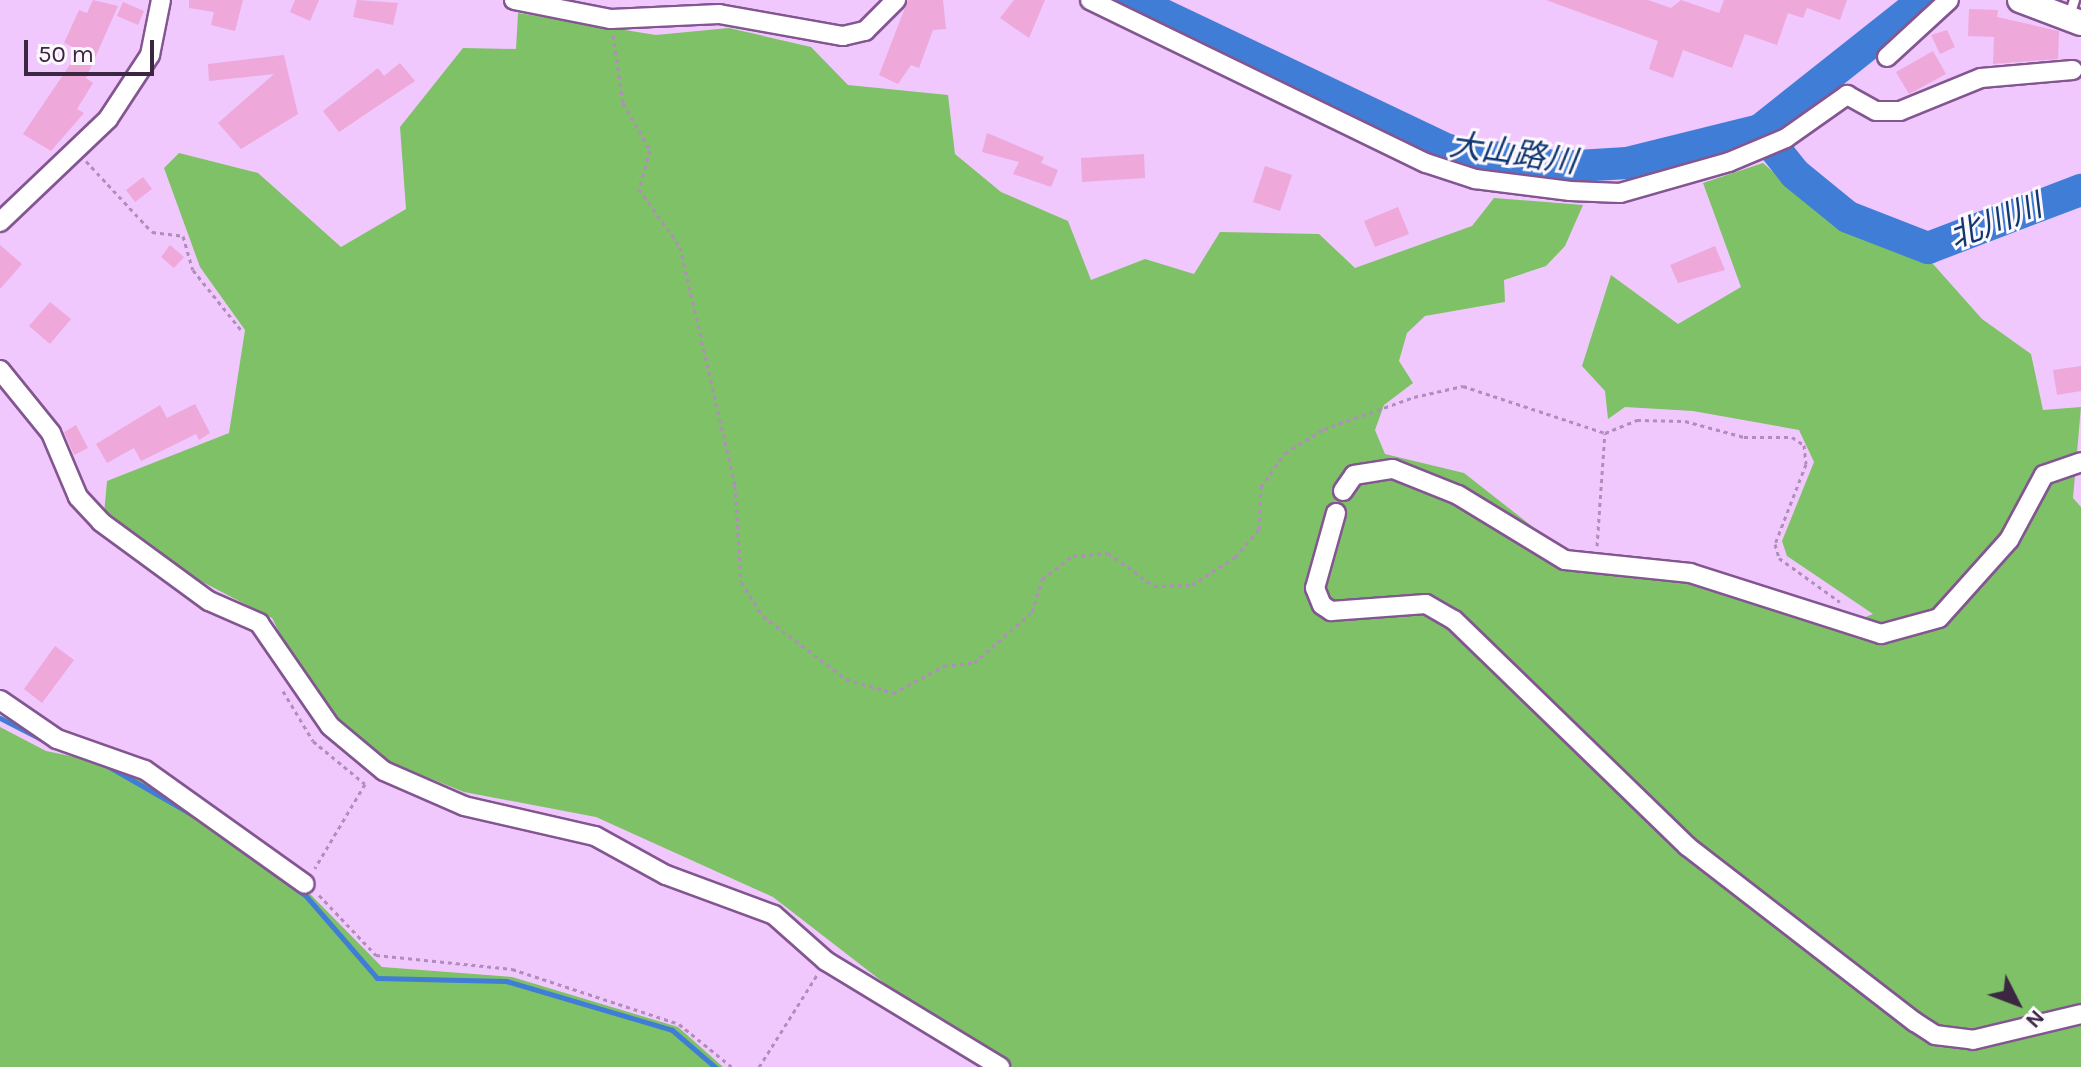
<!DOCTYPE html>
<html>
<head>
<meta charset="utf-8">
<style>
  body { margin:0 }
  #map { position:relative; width:2081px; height:1067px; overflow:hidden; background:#f0c8fd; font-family:Karla,"Noto Sans JP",sans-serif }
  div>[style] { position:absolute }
  .green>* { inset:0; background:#7ec166 }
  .stream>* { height:5px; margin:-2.5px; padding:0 2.5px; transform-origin:2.5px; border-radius:2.5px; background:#407dd6 }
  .river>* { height:32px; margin:-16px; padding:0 16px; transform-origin:16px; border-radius:16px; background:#407dd6 }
  .building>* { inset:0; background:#eea8d9 }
  .path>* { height:3px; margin-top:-1.5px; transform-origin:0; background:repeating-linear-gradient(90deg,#af8eb9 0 4px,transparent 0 8px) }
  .roads { filter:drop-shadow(2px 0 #835691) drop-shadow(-2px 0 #835691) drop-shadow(0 2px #835691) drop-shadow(0 -2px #835691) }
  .service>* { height:9px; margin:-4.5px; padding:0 4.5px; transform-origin:4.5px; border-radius:4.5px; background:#fff }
  .minor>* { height:18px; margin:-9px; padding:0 9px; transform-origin:9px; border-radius:9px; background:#fff }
  .tertiary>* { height:24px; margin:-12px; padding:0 12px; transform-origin:12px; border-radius:12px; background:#fff }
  span { translate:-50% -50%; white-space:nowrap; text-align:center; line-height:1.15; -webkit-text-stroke:6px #fdf8fe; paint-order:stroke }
  .water-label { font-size:32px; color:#0f3770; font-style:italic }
  .north { position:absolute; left:1977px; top:963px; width:80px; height:80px; -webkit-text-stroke:6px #fdf8fe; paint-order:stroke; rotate:132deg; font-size:22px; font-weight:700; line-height:32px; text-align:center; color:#3b2741 }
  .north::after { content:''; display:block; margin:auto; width:28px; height:36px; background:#3b2741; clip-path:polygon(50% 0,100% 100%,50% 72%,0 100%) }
  .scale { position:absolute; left:24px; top:40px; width:130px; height:36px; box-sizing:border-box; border:4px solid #3b2741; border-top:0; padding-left:10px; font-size:24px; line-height:28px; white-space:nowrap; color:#3b2741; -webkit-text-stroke:6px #fdf8fe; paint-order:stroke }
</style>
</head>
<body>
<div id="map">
  <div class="green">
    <div style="clip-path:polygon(518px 13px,656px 35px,729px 28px,811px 47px,848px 85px,948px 95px,955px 154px,1001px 192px,1068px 221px,1091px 280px,1145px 259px,1194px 274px,1220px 232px,1319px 234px,1355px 268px,1472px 226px,1494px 198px,1583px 205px,1565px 246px,1546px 266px,1504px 280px,1505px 302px,1425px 316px,1407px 333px,1399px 361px,1413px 383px,1384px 405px,1375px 430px,1385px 454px,1464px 473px,1575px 560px,1671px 570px,1863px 618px,1873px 614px,1787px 556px,1782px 541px,1814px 462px,1799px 430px,1693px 411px,1625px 407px,1608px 419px,1605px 391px,1582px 366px,1611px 275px,1678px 324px,1741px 287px,1703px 183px,1763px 163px,1803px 199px,1933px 264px,1982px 319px,2031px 354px,2043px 410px,2081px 407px,2073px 498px,2081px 507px,2081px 1067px,1012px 1067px,932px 1020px,773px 897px,596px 817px,464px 792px,389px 762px,337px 722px,302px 677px,272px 618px,191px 576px,104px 514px,107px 481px,229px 433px,245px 330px,200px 267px,164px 168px,179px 153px,258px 173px,341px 247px,406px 209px,400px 127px,463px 48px,516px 49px)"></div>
    <div style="clip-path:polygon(0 727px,46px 751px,118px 766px,215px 822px,311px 895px,382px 967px,512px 977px,678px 1027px,723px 1067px,0 1067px)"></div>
  </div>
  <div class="stream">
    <div style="left:0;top:718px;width:51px;rotate:27.1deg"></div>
    <div style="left:106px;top:765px;width:106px;rotate:29.9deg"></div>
    <div style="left:216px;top:831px;width:111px;rotate:35.8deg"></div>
    <div style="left:306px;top:896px;width:108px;rotate:49.1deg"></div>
    <div style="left:377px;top:978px;width:129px;rotate:1.3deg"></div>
    <div style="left:506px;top:981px;width:173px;rotate:16.4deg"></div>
    <div style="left:672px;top:1030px;width:57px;rotate:40.7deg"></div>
  </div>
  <div class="river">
    <div style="left:1132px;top:0;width:350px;rotate:25.4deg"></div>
    <div style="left:1448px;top:150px;width:114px;rotate:8.6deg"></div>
    <div style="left:1561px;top:167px;width:66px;rotate:-3.5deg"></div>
    <div style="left:1627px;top:163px;width:137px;rotate:-13.9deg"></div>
    <div style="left:1760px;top:130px;width:209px;rotate:-38.4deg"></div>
    <div style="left:1760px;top:130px;width:56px;rotate:51.5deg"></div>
    <div style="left:1795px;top:174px;width:68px;rotate:39.1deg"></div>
    <div style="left:1848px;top:217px;width:86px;rotate:21.2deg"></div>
    <div style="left:1928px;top:248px;width:164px;rotate:-20.8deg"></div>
  </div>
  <div class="building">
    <div style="clip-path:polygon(93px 0,118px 6px,86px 78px,93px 83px,77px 109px,84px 113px,51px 151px,23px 134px,80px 50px,64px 43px,79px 10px,87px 13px)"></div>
    <div style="clip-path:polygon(189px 0,243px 0,235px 31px,211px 25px,214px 12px,189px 8px)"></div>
    <div style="clip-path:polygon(295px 0,319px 0,310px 21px,290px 12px)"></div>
    <div style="clip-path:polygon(357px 0,398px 3px,393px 25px,353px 17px)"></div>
    <div style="clip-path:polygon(908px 0,943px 0,946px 29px,933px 30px,919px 68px,911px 65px,898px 84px,879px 75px)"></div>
    <div style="clip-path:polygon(1014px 0,1045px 0,1029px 38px,1000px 18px)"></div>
    <div style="clip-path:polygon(1546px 0,1648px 0,1671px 8px,1681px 0,1719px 13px,1724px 0,1847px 0,1840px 20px,1807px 8px,1803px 18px,1788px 13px,1777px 45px,1745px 34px,1732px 68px,1683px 50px,1673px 78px,1649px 69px,1658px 41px)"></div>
    <div style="clip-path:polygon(123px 2px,144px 11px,138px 25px,117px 16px)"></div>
    <div style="clip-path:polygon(1969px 9px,1998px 10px,1997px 17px,2059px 31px,2058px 59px,1993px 64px,1994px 37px,1968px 36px)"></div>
    <div style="clip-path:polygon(1947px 30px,1955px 47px,1940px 54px,1931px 35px)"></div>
    <div style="clip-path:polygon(1933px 51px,1946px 74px,1909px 94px,1896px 72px)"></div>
    <div style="clip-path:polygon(284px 55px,298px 114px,241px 149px,218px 123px,274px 74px,209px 81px,208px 64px)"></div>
    <div style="clip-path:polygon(400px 63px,415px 81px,339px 132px,323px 111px,378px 68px,384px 76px)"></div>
    <div style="clip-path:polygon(987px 133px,1044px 157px,1041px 163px,1058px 170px,1051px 187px,1013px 174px,1019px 162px,982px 152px)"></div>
    <div style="clip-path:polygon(1144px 154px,1145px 178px,1082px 182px,1081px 158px)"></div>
    <div style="clip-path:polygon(1265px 166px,1292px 175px,1280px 211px,1253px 202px)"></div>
    <div style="clip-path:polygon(143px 177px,152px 189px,135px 202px,126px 190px)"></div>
    <div style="clip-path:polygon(1398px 207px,1409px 234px,1375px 247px,1364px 221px)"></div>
    <div style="clip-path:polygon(0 245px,22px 264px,0 289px)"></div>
    <div style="clip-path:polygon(170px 245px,184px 257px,174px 268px,161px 257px)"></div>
    <div style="clip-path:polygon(1715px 246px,1725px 270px,1678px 283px,1670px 265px)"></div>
    <div style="clip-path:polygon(50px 302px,71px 319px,50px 344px,29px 326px)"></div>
    <div style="clip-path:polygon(2081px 366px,2081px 391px,2057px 395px,2053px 370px)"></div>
    <div style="clip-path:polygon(195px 404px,210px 433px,199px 440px,196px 434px,141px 461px,134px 448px,107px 463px,96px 444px,160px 405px,167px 418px)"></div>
    <div style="clip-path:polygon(76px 425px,88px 448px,74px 455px,64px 432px)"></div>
    <div style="clip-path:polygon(55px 646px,74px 660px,42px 703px,24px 689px)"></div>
  </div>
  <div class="path">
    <div style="left:613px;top:35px;width:69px;rotate:81.6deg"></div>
    <div style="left:623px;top:103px;width:54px;rotate:60.1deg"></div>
    <div style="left:650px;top:150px;width:41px;rotate:105.8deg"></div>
    <div style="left:639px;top:189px;width:71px;rotate:54.7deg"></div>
    <div style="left:680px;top:247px;width:244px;rotate:77deg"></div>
    <div style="left:735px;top:485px;width:97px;rotate:86.5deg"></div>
    <div style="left:741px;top:582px;width:40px;rotate:57.1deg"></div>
    <div style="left:763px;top:616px;width:104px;rotate:37.2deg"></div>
    <div style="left:846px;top:679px;width:49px;rotate:16.6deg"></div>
    <div style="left:893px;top:693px;width:58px;rotate:-27.9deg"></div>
    <div style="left:944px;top:666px;width:30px;rotate:-6deg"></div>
    <div style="left:974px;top:663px;width:77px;rotate:-41.3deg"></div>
    <div style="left:1032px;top:612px;width:34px;rotate:-73deg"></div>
    <div style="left:1042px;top:579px;width:39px;rotate:-37deg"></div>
    <div style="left:1073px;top:556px;width:35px;rotate:-5deg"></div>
    <div style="left:1108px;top:553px;width:57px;rotate:35.7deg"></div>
    <div style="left:1154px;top:586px;width:38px;rotate:-2deg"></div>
    <div style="left:1192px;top:585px;width:51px;rotate:-33.1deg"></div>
    <div style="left:1235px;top:557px;width:37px;rotate:-49deg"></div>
    <div style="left:1259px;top:529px;width:42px;rotate:-87.3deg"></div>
    <div style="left:1261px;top:487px;width:42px;rotate:-54.8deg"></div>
    <div style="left:1285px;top:453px;width:46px;rotate:-31.6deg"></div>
    <div style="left:1324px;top:429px;width:96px;rotate:-19.6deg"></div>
    <div style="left:1414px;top:397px;width:50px;rotate:-12.7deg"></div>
    <div style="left:1463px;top:386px;width:150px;rotate:18.3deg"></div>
    <div style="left:86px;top:161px;width:97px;rotate:47.1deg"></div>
    <div style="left:152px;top:232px;width:31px;rotate:7deg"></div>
    <div style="left:183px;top:236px;width:35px;rotate:74deg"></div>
    <div style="left:193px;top:270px;width:77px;rotate:51.3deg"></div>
    <div style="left:1597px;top:546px;width:113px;rotate:-86deg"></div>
    <div style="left:1605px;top:433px;width:35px;rotate:-22deg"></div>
    <div style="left:1637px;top:420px;width:48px;rotate:1.2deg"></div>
    <div style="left:1685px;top:421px;width:61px;rotate:15.2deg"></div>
    <div style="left:1744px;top:437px;width:48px"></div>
    <div style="left:1792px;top:437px;width:14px;rotate:34deg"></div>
    <div style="left:1804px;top:445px;width:19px;rotate:84deg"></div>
    <div style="left:1806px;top:464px;width:86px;rotate:111.2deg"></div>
    <div style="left:1775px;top:544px;width:15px;rotate:74deg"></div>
    <div style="left:1779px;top:558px;width:75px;rotate:35.8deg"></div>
    <div style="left:283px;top:691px;width:58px;rotate:59deg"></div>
    <div style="left:313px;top:741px;width:67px;rotate:39.6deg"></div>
    <div style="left:365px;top:784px;width:98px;rotate:120.8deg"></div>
    <div style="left:319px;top:895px;width:83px;rotate:46.5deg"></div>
    <div style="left:376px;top:955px;width:137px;rotate:5.9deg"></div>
    <div style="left:512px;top:969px;width:176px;rotate:18.2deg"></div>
    <div style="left:679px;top:1024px;width:68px;rotate:39.1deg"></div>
    <div style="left:759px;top:1067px;width:109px;rotate:-57.8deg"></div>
  </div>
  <div class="roads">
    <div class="service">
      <div style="left:2068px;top:18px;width:19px;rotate:-72deg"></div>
    </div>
    <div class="minor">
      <div style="left:514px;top:0;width:99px;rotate:11.1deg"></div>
      <div style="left:611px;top:19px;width:108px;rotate:-2.7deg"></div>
      <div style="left:719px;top:14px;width:126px;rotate:10.1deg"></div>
      <div style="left:843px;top:36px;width:23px;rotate:-13deg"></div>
      <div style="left:865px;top:31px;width:44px;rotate:-45deg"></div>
      <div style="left:1090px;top:0;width:373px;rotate:25.9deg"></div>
      <div style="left:1426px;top:163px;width:52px;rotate:18.1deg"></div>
      <div style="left:1475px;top:179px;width:96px;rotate:7.2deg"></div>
      <div style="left:1570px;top:191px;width:50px;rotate:2.3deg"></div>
      <div style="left:1620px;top:193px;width:113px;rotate:-15.9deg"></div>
      <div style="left:1729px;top:162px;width:62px;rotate:-22.8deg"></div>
      <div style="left:1786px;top:138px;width:75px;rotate:-35.2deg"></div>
      <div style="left:1847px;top:95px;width:33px;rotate:29deg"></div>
      <div style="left:1876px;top:111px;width:24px"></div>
      <div style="left:1900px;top:111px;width:87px;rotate:-22.2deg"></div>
      <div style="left:1981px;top:78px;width:92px;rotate:-5deg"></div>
      <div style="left:1887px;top:57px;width:84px;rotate:-42.6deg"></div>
      <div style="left:0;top:222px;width:149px;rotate:-43.6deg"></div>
      <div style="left:108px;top:119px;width:77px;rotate:-56.7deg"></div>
      <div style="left:150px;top:55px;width:56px;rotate:-78.7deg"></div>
      <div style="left:0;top:370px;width:81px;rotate:51deg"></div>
      <div style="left:51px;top:433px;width:69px;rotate:67.1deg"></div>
      <div style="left:78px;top:497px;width:34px;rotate:47deg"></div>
      <div style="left:101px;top:522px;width:134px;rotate:36.2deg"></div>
      <div style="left:209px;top:601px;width:55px;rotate:23.7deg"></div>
      <div style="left:259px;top:623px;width:125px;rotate:55.4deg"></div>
      <div style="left:330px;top:726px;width:70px;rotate:39.8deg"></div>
      <div style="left:384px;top:771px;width:87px;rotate:23.6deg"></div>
      <div style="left:464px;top:806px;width:134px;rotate:12.9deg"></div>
      <div style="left:595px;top:836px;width:81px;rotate:28.8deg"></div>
      <div style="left:666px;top:875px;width:115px;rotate:20.3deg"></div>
      <div style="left:774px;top:915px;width:69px;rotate:41.5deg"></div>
      <div style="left:826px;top:961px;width:204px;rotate:31.3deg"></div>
      <div style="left:1343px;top:491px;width:19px;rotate:-55deg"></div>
      <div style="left:1354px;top:475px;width:39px;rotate:-9deg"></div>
      <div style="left:1393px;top:469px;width:70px;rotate:21.8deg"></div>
      <div style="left:1458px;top:495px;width:125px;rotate:31.3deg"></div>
      <div style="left:1565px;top:560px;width:126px;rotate:5.9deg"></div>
      <div style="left:1690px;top:573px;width:201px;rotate:17.7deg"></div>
      <div style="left:1881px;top:634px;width:60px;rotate:-15.4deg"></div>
      <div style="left:1939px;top:618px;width:105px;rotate:-48.1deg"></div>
      <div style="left:2009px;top:540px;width:74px;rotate:-61.7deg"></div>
      <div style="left:2044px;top:475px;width:39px;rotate:-19deg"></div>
      <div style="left:1336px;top:513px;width:78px;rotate:105.6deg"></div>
      <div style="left:1315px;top:588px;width:18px;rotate:68deg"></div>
      <div style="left:1322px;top:605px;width:11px;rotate:34deg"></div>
      <div style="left:1331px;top:611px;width:95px;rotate:-4.2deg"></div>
      <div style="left:1426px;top:604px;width:32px;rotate:30deg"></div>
      <div style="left:1454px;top:620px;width:325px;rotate:44.1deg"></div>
      <div style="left:1687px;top:846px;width:288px;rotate:37.7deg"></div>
      <div style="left:1915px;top:1022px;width:24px;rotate:33deg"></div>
      <div style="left:1935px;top:1035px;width:38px;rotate:7deg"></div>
      <div style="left:1973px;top:1040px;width:111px;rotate:-13.5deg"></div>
      <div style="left:0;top:700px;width:69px;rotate:34.4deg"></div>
      <div style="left:57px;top:739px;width:93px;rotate:19.4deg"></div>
      <div style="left:145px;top:770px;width:196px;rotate:35.5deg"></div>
    </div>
    <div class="tertiary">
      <div style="left:2020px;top:0;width:65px;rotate:20.7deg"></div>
    </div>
  </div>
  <div class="water-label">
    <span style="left:1513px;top:154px;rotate:8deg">大山路川</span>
    <span style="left:1996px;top:222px;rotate:-21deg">北川川</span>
  </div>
  <div class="north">N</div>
  <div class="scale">50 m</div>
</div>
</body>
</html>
